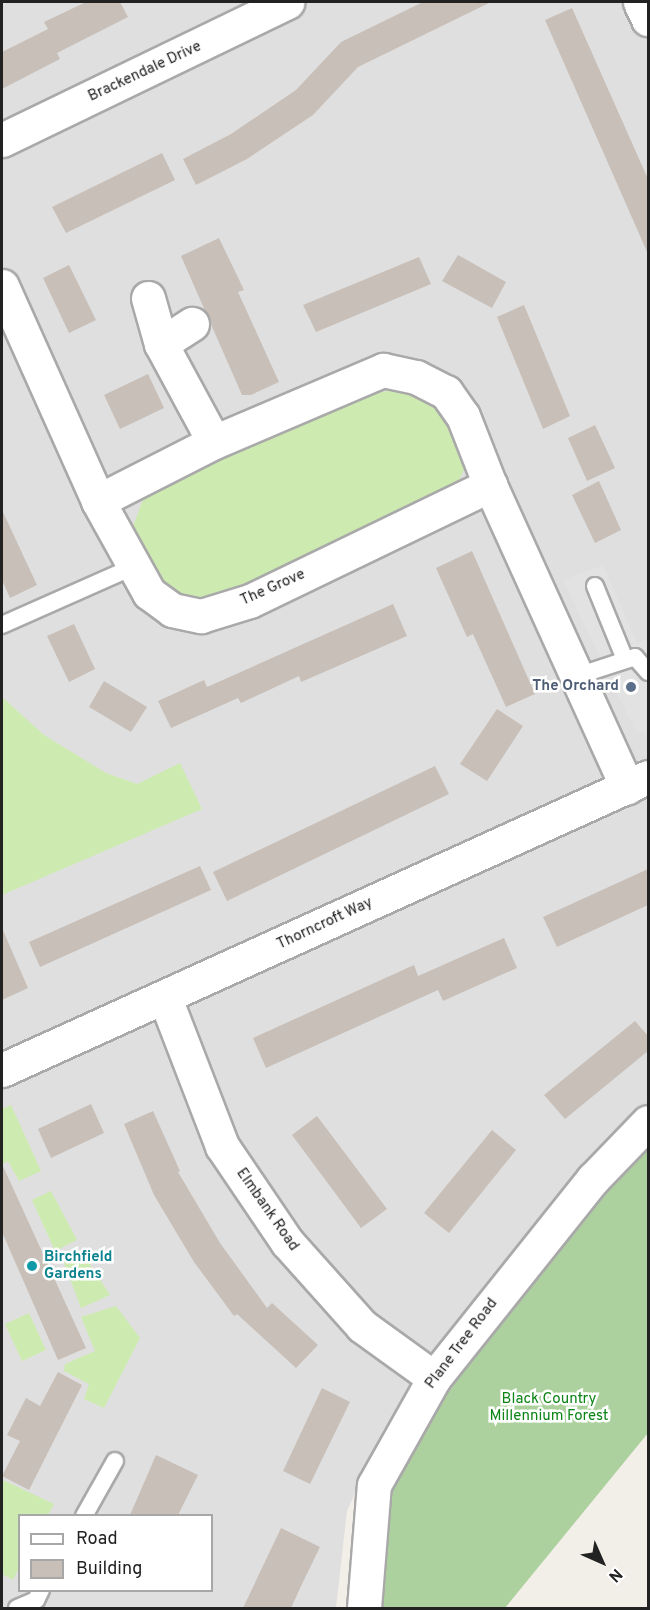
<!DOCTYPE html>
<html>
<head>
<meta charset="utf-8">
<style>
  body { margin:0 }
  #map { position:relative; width:650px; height:1610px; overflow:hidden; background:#f2efe9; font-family:Overpass,sans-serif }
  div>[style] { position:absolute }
  .residential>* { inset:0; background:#e0dfdf }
  .grass>* { inset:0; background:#cdebb0 }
  .forest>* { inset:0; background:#add19e }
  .parking>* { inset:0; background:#e2e2e2 }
  .building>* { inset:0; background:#c7bfb8 }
  .roads { filter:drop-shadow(2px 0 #a9a9a9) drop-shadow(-2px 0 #a9a9a9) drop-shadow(0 2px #a9a9a9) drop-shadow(0 -2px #a9a9a9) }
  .service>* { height:16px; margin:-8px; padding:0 8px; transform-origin:8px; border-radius:8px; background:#fff }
  .minor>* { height:33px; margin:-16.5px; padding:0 16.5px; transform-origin:16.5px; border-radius:16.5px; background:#fff }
  .tertiary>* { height:33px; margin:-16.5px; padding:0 16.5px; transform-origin:16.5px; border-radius:16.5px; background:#fff }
  .dots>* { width:16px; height:16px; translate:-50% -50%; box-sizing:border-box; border:3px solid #fff; border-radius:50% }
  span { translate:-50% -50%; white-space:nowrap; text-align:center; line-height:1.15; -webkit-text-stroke:5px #fff; paint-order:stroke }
  .street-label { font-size:15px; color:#222 }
  .service-label { font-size:15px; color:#4e5e75; font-weight:700 }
  .right { translate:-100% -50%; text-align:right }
  .culture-label { font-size:15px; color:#0d838f; font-weight:700 }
  .left { translate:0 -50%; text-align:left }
  .park-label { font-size:15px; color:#0c8416 }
  .frame { position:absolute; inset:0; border:3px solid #222; pointer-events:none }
  .legend { position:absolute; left:18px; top:1514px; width:195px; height:78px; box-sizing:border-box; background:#fff; border:2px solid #a7a7a7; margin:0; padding:8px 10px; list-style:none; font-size:18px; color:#222 }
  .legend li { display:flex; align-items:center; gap:12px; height:30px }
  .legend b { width:30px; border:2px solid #a7a7a7 }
  .north { position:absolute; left:572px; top:1532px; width:60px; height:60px; -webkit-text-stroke:4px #fff; paint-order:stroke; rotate:135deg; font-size:16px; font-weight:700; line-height:24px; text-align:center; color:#222 }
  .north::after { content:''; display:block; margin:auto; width:21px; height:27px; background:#222; clip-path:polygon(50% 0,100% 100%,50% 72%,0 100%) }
</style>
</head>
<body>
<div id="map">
  <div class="residential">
    <div style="clip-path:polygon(evenodd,2px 2px,648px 2px,648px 1113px,641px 1105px,501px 1269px,384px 1429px,347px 1511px,336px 1608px,2px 1608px,2px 2px,20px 1516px,212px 1516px,212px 1590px,20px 1590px,20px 1516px)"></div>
  </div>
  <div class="grass">
    <div style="clip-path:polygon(400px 389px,429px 397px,440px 408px,463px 452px,464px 470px,454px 489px,223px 595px,203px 601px,169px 595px,136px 544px,132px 529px,142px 502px,154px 488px,371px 394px)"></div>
    <div style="clip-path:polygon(2px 697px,44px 735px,106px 773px,137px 784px,180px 763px,202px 809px,2px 895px)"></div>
    <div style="clip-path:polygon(11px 1105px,41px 1171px,19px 1181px,8px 1161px,2px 1164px,2px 1109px)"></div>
    <div style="clip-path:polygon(51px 1191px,77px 1240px,55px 1251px,32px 1200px)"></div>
    <div style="clip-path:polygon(82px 1252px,110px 1295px,81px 1308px,62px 1258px)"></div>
    <div style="clip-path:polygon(116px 1306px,140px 1338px,104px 1408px,84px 1399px,89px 1384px,64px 1371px,65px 1364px,95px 1351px,81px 1317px)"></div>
    <div style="clip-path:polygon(29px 1313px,46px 1350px,22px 1361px,5px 1324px)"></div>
    <div style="clip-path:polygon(5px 1481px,54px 1504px,48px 1515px,20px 1516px,19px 1568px,13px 1580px,2px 1574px,2px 1482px)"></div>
  </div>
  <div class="forest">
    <div style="clip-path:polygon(648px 1142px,648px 1433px,505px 1608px,379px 1608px,386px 1490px,450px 1381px,604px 1189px)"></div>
  </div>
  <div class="parking">
    <div style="clip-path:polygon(603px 565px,637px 643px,648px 639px,648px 735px,635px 730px,563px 580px)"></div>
  </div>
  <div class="building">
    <div style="clip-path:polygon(86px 2px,120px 2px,128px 17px,57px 53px,60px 59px,2px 89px,2px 52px,48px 29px,44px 22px)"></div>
    <div style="clip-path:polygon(423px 2px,491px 2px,358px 67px,313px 115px,247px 159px,196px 185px,183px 159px,231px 134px,296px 90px,341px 42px)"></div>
    <div style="clip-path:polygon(572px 8px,648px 179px,648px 254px,545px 20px)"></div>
    <div style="clip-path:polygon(162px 153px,175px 180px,66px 233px,52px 207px)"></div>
    <div style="clip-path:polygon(219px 238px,244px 290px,238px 292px,279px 382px,251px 395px,242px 395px,181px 256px)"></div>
    <div style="clip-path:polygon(458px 255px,506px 282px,492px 308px,442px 281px)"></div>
    <div style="clip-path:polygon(419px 257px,431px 284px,316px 332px,303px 305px)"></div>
    <div style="clip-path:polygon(69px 265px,96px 320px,69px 333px,43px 278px)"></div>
    <div style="clip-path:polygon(524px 305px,570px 416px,543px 429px,497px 317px)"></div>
    <div style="clip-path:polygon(148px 374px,164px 408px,120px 429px,104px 395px)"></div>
    <div style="clip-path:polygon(595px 425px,615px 468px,587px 481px,568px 438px)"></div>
    <div style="clip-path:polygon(599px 481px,621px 530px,595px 543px,572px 495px)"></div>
    <div style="clip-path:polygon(2px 510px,37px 585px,10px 598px,2px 580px)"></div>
    <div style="clip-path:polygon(472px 551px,535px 694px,506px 707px,473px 634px,467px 637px,436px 568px)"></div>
    <div style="clip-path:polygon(393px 604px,407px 636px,301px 682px,299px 676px,241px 703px,238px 698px,171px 728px,158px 701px,204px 680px,207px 687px)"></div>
    <div style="clip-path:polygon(74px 624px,95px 669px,69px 682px,47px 636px)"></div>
    <div style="clip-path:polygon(104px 681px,147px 707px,131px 732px,89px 707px)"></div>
    <div style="clip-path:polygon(497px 709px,523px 726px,487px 781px,460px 764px)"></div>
    <div style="clip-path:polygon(435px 766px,449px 794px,227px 901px,213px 872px)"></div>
    <div style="clip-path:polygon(200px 866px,211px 890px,40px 967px,29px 942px)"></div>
    <div style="clip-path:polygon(648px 869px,648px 905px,557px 947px,543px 917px)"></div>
    <div style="clip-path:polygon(2px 928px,28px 988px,2px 1000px)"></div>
    <div style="clip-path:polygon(504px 938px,517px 968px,443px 1001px,438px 990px,266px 1068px,253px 1038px,414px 965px,418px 976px)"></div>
    <div style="clip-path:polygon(635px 1021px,648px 1036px,648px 1051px,565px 1119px,544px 1095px)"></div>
    <div style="clip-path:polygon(91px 1104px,104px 1133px,51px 1158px,38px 1129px)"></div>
    <div style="clip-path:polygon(153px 1111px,180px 1171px,178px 1172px,220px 1243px,267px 1308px,272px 1303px,318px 1345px,296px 1368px,237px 1314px,234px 1316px,194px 1262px,154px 1195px,124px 1124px)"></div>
    <div style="clip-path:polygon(317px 1116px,387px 1209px,361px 1228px,292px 1135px)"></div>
    <div style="clip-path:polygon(492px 1130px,516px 1150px,449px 1233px,424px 1213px)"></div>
    <div style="clip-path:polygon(2px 1164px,86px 1348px,58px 1360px,2px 1232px)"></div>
    <div style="clip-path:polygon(58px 1372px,82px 1385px,29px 1490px,2px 1476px,20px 1441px,7px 1435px,26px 1398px,40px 1406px)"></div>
    <div style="clip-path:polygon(322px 1388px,350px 1402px,310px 1484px,283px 1471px)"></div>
    <div style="clip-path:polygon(156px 1455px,198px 1475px,178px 1515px,130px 1515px)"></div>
    <div style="clip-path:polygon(281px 1528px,320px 1547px,302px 1584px,291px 1608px,243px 1608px)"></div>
  </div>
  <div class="roads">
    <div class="service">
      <div style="left:595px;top:586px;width:77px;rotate:67.8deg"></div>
      <div style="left:2px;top:625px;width:145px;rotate:-23.9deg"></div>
      <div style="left:577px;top:676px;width:61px;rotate:-18.1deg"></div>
      <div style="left:635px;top:657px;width:20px;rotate:49deg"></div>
      <div style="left:84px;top:1516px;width:63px;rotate:-60.6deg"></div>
      <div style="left:17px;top:1608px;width:21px;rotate:-23deg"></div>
      <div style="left:36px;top:1600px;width:11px;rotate:-63deg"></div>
    </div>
    <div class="minor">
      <div style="left:640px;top:2px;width:19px;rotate:65deg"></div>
      <div style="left:2px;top:140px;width:317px;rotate:-25.8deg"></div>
      <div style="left:2px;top:286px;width:235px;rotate:65.9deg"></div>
      <div style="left:98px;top:501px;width:105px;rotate:61deg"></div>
      <div style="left:149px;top:593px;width:29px;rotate:36deg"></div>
      <div style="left:172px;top:610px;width:30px;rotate:12deg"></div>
      <div style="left:201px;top:616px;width:51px;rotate:-17deg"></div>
      <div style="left:250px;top:601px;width:267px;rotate:-25.8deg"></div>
      <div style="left:148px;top:298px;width:48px;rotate:74.2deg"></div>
      <div style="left:161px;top:344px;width:111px;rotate:61.6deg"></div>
      <div style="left:161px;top:344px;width:37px;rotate:-33deg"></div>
      <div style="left:98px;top:501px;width:130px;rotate:-27deg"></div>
      <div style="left:214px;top:442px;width:184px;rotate:-23.1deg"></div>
      <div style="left:383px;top:370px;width:34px;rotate:12deg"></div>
      <div style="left:416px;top:377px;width:34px;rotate:27deg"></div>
      <div style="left:446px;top:392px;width:29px;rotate:55deg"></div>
      <div style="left:463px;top:416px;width:74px;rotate:68.6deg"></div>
      <div style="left:490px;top:485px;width:332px;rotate:65.6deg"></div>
      <div style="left:165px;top:998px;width:159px;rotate:68.9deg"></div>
      <div style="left:222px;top:1146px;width:116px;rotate:55.9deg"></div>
      <div style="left:287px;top:1242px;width:113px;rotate:48.2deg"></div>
      <div style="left:362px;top:1326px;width:89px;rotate:35.8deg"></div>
      <div style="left:364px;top:1608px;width:123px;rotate:-85.4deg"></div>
      <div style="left:374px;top:1485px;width:123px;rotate:-60.7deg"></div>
      <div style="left:434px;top:1378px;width:255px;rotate:-51.4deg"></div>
      <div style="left:593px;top:1179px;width:79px;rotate:-46deg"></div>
    </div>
    <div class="tertiary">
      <div style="left:2px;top:1070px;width:709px;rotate:-24.4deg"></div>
    </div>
  </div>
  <div class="dots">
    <div style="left:631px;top:687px;background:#5c6f8a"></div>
    <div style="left:32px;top:1266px;background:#0f9aa8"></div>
  </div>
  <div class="street-label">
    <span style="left:145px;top:72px;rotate:-25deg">Brackendale Drive</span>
    <span style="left:273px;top:588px;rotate:-24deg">The Grove</span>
    <span style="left:325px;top:924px;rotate:-25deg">Thorncroft Way</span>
    <span style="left:267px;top:1210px;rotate:55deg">Elmbank Road</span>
    <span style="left:462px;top:1344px;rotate:-53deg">Plane Tree Road</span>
  </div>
  <div class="service-label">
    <span class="right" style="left:619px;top:687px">The Orchard</span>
  </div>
  <div class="culture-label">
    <span class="left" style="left:44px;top:1266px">Birchfield<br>Gardens</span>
  </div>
  <div class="park-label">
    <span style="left:549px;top:1408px">Black Country<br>Millennium Forest</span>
  </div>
  <div class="frame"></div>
  <ul class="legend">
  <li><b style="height:8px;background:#fff"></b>Road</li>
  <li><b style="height:16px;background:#c7bfb8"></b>Building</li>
  </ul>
  <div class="north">N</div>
</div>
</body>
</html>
